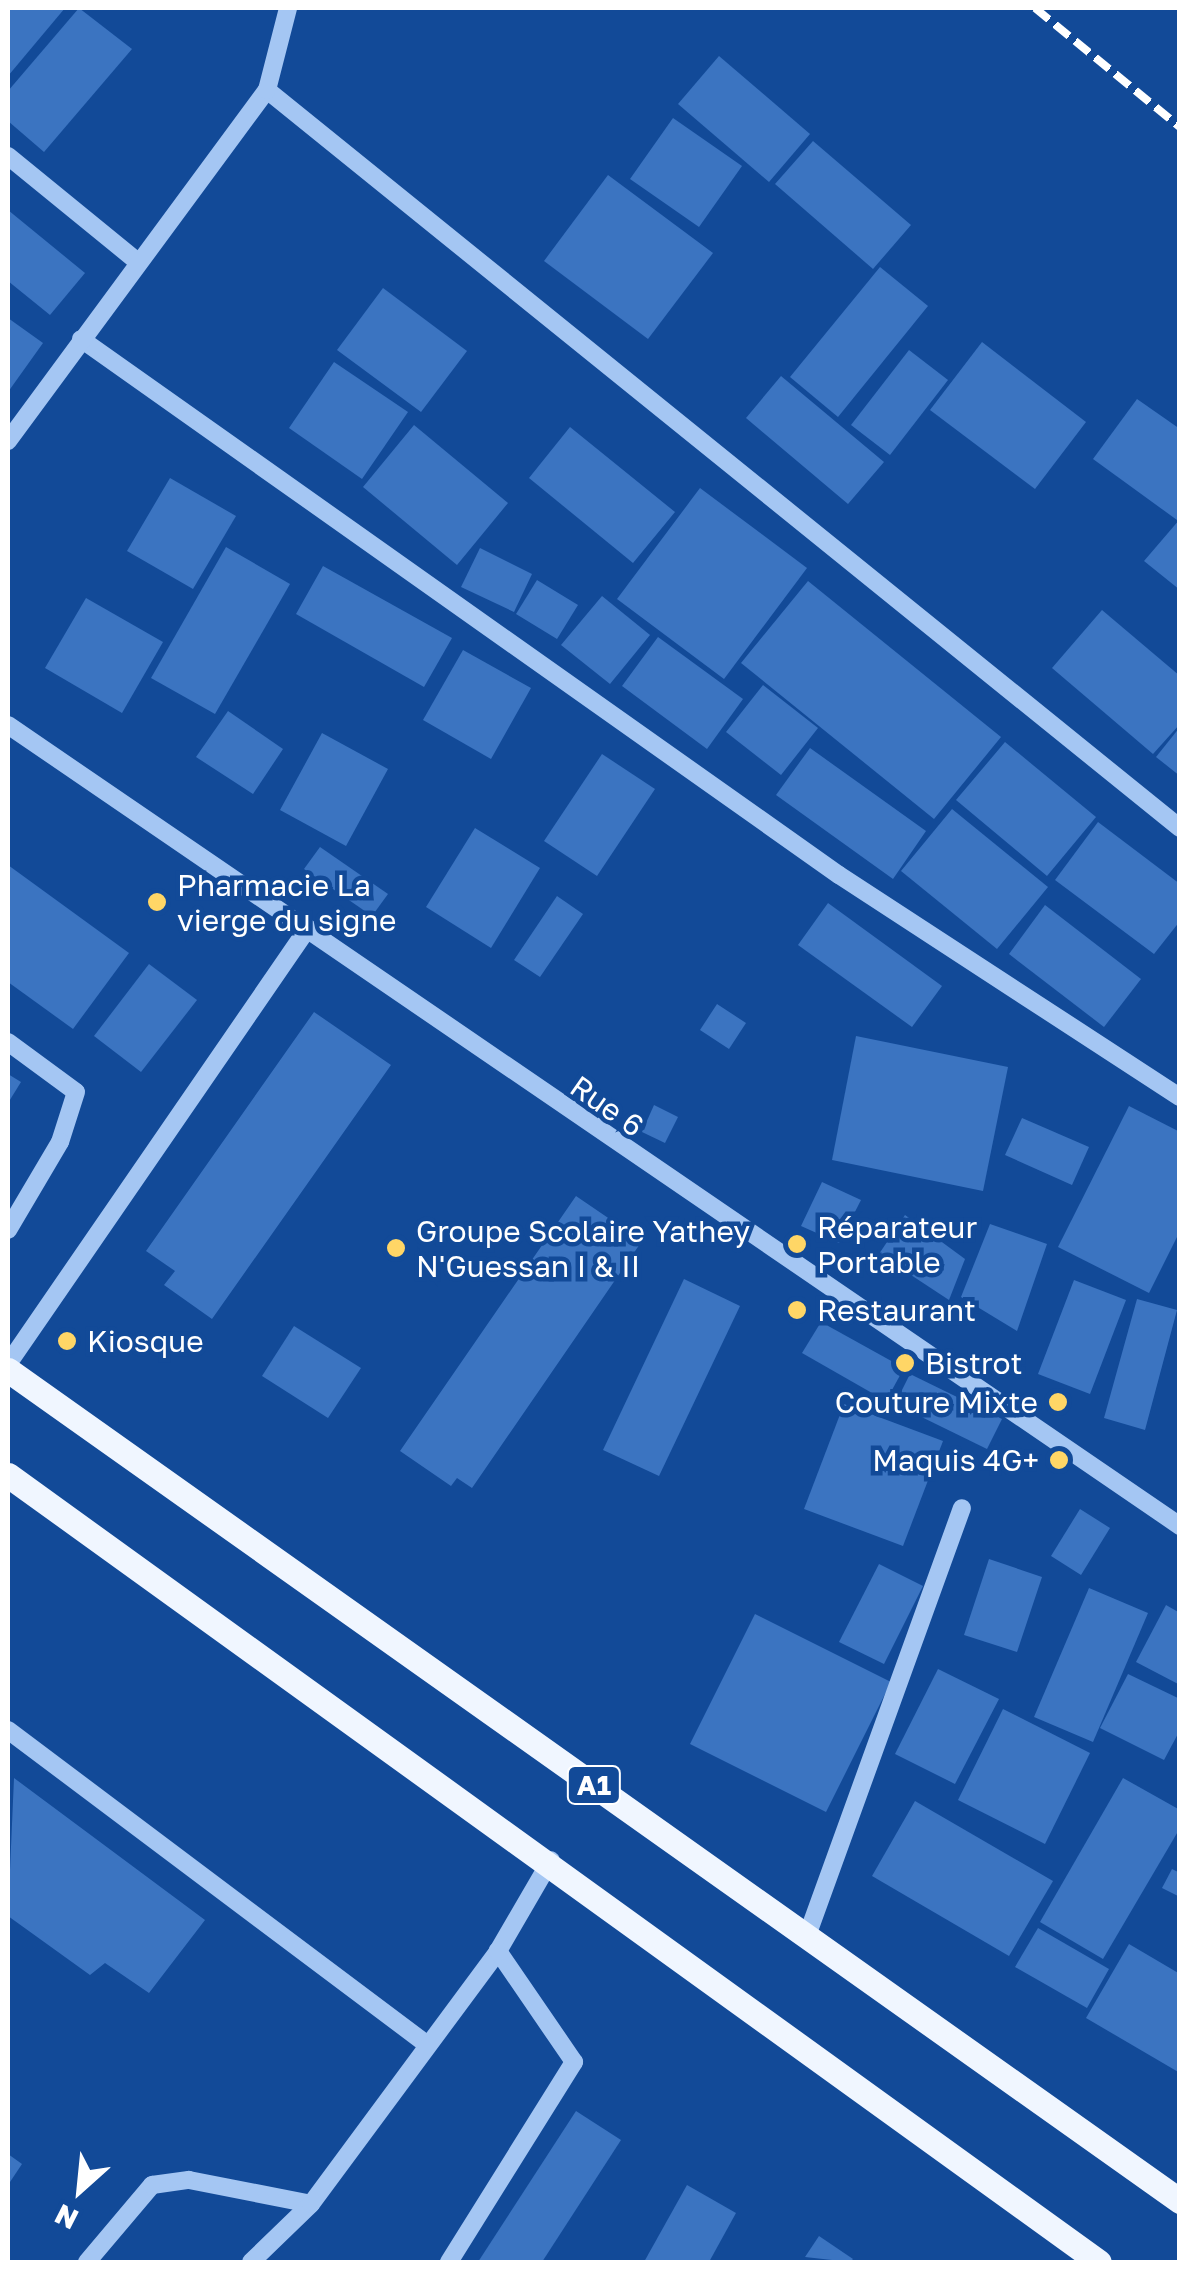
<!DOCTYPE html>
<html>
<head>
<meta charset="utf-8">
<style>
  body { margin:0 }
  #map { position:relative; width:1187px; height:2270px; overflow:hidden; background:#124a98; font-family:"Golos Text",sans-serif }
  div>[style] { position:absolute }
  .building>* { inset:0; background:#3b74c1 }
  .minor>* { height:18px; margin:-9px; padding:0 9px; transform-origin:9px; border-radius:9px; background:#a4c6f3 }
  .major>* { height:25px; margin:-12.5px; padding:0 12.5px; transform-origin:12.5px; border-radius:12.5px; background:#f0f6ff }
  .rail>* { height:8px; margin-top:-4px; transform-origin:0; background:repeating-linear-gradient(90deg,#fff 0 18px,transparent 0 26px) }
  .dots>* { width:28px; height:28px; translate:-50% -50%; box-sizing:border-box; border:5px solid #124a98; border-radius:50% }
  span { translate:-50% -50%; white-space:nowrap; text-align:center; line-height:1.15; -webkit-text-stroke:9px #124a98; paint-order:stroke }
  .shield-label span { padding:2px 8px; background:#124a98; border:2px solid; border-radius:8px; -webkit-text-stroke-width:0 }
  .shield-label { font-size:28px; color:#fff; font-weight:700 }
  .poi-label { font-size:30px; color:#fff }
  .left { translate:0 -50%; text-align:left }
  .right { translate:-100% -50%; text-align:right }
  .street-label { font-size:30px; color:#fff }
  .frame { position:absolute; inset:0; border:10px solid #fff; pointer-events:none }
  .north { position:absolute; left:30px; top:2140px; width:100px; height:100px; -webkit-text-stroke:8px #124a98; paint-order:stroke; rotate:207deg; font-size:28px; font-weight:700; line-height:40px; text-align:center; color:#fff }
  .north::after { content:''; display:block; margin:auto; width:35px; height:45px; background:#fff; clip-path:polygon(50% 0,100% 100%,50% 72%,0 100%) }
</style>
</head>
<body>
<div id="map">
  <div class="building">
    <div style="clip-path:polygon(8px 8px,65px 8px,8px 76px)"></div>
    <div style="clip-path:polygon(79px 8px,132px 49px,44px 152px,8px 121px,8px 91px)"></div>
    <div style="clip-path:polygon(719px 56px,810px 134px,769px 182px,678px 104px)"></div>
    <div style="clip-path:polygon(673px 118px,742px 166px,699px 227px,630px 179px)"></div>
    <div style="clip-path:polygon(813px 141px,911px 225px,873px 269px,775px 184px)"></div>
    <div style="clip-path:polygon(608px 175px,713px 253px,648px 339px,544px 261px)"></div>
    <div style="clip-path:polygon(8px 210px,85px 273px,50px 315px,8px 281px)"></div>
    <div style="clip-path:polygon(880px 267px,928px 306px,838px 417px,790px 377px)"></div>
    <div style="clip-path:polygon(383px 288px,467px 351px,421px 412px,337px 350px)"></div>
    <div style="clip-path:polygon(8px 318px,43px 343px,8px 392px)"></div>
    <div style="clip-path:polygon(982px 342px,1086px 422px,1035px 489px,930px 410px)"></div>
    <div style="clip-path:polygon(909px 350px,948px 380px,890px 455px,851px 425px)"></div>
    <div style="clip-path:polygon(334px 362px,408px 412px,362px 479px,289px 428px)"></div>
    <div style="clip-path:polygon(781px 376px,884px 462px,848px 504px,746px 418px)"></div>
    <div style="clip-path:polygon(1137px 399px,1180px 429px,1177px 520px,1093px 459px)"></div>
    <div style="clip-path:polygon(414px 425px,508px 503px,457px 565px,363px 487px)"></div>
    <div style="clip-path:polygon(570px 427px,675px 512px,633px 563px,529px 478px)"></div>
    <div style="clip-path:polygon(170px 478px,236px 516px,193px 589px,127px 551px)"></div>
    <div style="clip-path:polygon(700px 488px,807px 568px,724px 679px,617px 599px)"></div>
    <div style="clip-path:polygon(1180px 519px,1180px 590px,1144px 561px)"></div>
    <div style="clip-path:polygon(226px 547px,290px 584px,215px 714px,151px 678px)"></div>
    <div style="clip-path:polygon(480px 548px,532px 574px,514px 612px,461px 587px)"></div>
    <div style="clip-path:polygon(323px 566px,452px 638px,424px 687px,296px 614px)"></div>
    <div style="clip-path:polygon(537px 580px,578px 605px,557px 639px,516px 614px)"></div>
    <div style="clip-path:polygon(808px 581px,1001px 737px,934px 819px,741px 663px)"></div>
    <div style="clip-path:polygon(602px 596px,650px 635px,610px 684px,561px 645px)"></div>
    <div style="clip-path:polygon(86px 598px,163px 642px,122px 713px,45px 668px)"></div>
    <div style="clip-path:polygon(1102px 610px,1180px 676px,1180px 724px,1153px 754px,1052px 668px)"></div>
    <div style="clip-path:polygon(658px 637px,743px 699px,707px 749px,622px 686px)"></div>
    <div style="clip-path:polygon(463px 650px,531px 688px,491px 759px,423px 720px)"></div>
    <div style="clip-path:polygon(763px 685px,818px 728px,781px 775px,726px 732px)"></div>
    <div style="clip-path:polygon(228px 711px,283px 749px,253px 794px,196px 757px)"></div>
    <div style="clip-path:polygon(1180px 727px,1180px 776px,1156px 757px)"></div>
    <div style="clip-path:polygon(322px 733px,388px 769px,346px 846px,280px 810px)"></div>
    <div style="clip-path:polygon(1005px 742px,1096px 817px,1047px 876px,956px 800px)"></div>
    <div style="clip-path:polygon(810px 748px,926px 831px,893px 879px,776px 795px)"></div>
    <div style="clip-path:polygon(602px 754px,655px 789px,597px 876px,544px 841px)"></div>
    <div style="clip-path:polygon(952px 809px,1048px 887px,997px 949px,901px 871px)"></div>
    <div style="clip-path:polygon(1098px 822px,1180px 884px,1180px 921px,1154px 954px,1055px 880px)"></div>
    <div style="clip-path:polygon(475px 828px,540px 868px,491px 948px,426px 907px)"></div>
    <div style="clip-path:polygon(320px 847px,388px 894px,372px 916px,304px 869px)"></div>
    <div style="clip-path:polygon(8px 865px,129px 953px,73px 1029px,8px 982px)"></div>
    <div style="clip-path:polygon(557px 896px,583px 914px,540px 977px,514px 960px)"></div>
    <div style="clip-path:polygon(828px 903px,942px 986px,912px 1027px,798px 945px)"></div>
    <div style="clip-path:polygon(1045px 905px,1141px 979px,1104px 1027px,1009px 954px)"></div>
    <div style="clip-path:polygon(149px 964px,197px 1000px,141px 1072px,94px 1036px)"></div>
    <div style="clip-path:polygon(717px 1004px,746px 1023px,729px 1049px,700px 1030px)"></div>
    <div style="clip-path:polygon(314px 1012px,391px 1065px,212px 1319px,164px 1285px,175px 1271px,146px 1251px)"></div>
    <div style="clip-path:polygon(856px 1036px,1008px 1067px,983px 1191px,832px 1160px)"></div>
    <div style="clip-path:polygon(8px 1074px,21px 1082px,8px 1103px)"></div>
    <div style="clip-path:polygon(654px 1105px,678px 1117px,665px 1143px,642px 1132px)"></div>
    <div style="clip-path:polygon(1129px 1106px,1180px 1132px,1180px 1231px,1149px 1293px,1058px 1247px)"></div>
    <div style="clip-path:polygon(1022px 1118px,1089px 1147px,1072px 1185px,1005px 1155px)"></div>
    <div style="clip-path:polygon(822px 1182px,861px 1200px,839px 1243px,801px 1226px)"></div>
    <div style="clip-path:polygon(576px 1196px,642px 1241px,472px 1488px,457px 1478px,451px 1486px,400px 1451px)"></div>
    <div style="clip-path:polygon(905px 1215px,965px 1259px,949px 1300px,879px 1254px)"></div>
    <div style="clip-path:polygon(990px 1224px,1047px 1244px,1017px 1331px,961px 1297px)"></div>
    <div style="clip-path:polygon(684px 1279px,740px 1306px,659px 1476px,603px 1450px)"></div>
    <div style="clip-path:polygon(1074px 1280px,1126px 1300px,1090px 1394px,1038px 1374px)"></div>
    <div style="clip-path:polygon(1137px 1299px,1177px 1310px,1145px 1430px,1104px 1418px)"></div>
    <div style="clip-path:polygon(821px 1322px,904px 1368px,886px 1401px,802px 1353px)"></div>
    <div style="clip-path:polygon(294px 1326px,361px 1368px,328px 1418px,262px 1376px)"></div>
    <div style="clip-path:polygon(910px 1374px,1002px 1419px,987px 1449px,895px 1404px)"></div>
    <div style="clip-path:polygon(844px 1404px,943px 1441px,903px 1546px,804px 1509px)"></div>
    <div style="clip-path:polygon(1080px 1509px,1110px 1528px,1081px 1575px,1051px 1556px)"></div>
    <div style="clip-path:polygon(989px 1559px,1042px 1577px,1017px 1652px,964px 1635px)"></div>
    <div style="clip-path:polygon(879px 1564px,923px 1586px,884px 1664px,839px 1642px)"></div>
    <div style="clip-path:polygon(1089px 1588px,1148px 1613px,1093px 1742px,1034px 1717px)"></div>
    <div style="clip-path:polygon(1166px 1605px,1180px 1613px,1180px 1685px,1136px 1662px)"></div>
    <div style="clip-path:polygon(755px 1614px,891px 1682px,826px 1812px,690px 1744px)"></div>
    <div style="clip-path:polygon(938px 1669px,999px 1699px,955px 1784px,895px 1754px)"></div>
    <div style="clip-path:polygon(1128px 1674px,1180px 1699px,1180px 1730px,1164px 1760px,1100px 1728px)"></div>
    <div style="clip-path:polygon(1003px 1709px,1090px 1753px,1045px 1844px,958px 1800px)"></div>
    <div style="clip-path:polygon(14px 1778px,205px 1920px,149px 1993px,105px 1963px,90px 1975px,8px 1916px)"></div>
    <div style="clip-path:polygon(1123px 1778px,1180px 1810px,1180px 1828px,1103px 1959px,1040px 1922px)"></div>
    <div style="clip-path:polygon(915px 1801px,1053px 1881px,1009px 1956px,872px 1876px)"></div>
    <div style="clip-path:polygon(1172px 1869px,1180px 1873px,1180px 1897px,1162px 1888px)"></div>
    <div style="clip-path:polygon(1038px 1928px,1109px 1969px,1087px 2008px,1015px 1967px)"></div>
    <div style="clip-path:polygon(1129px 1944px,1180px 1974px,1180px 2073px,1086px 2018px)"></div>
    <div style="clip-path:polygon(576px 2111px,621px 2140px,542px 2262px,478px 2262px)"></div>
    <div style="clip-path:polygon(8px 2154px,22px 2164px,8px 2185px)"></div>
    <div style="clip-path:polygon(687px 2185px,736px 2213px,709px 2262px,644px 2262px)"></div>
    <div style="clip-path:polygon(819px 2236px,853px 2259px,850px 2262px,805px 2257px)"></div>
  </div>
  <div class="minor">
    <div style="left:267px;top:90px;width:1174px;rotate:38.95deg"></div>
    <div style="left:8px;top:156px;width:168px;rotate:39.2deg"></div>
    <div style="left:81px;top:339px;width:928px;rotate:35.27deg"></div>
    <div style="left:839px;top:875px;width:407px;rotate:33.1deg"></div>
    <div style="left:8px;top:441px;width:436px;rotate:-53.6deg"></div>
    <div style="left:267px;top:90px;width:85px;rotate:-75.6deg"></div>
    <div style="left:8px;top:725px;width:1420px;rotate:34.35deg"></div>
    <div style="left:8px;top:1042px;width:84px;rotate:36.3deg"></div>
    <div style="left:76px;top:1092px;width:52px;rotate:107.7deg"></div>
    <div style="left:60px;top:1142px;width:102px;rotate:120.6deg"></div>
    <div style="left:8px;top:1364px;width:529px;rotate:-55.47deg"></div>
    <div style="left:8px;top:1730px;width:521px;rotate:36.89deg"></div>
    <div style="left:807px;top:1936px;width:455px;rotate:-70.1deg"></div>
    <div style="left:87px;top:2262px;width:101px;rotate:-49.8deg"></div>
    <div style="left:152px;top:2185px;width:37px;rotate:-8deg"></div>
    <div style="left:189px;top:2180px;width:124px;rotate:11.1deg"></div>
    <div style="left:251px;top:2262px;width:83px;rotate:-44deg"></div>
    <div style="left:311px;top:2204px;width:315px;rotate:-53.5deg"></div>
    <div style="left:498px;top:1951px;width:105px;rotate:-59.8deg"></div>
    <div style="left:449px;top:2262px;width:236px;rotate:-58deg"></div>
    <div style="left:574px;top:2062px;width:135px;rotate:-124.4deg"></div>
  </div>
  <div class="major">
    <div style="left:8px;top:1370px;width:1437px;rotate:35.34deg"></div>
    <div style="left:8px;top:1475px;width:1345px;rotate:35.81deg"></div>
  </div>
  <div class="rail">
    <div style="left:1035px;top:8px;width:188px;rotate:39.4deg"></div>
  </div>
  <div class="dots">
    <div style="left:157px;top:902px;background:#ffd666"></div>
    <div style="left:797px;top:1244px;background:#ffd666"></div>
    <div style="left:396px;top:1248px;background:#ffd666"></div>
    <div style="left:797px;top:1310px;background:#ffd666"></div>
    <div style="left:67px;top:1341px;background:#ffd666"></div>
    <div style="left:905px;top:1363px;background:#ffd666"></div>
    <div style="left:1058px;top:1402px;background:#ffd666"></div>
    <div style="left:1059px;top:1460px;background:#ffd666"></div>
  </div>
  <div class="shield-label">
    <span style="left:594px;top:1785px">A1</span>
  </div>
  <div class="poi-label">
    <span class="left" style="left:177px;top:902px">Pharmacie La<br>vierge du signe</span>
    <span class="left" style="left:817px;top:1244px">Réparateur<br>Portable</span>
    <span class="left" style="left:416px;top:1248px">Groupe Scolaire Yathey<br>N'Guessan I &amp; II</span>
    <span class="left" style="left:817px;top:1310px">Restaurant</span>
    <span class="left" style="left:87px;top:1341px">Kiosque</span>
    <span class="left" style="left:925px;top:1363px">Bistrot</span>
    <span class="right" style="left:1038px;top:1402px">Couture Mixte</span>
    <span class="right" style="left:1039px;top:1460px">Maquis 4G+</span>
  </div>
  <div class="street-label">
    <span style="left:607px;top:1106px;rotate:35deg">Rue 6</span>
  </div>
  <div class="frame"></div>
  <div class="north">N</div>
</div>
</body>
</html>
